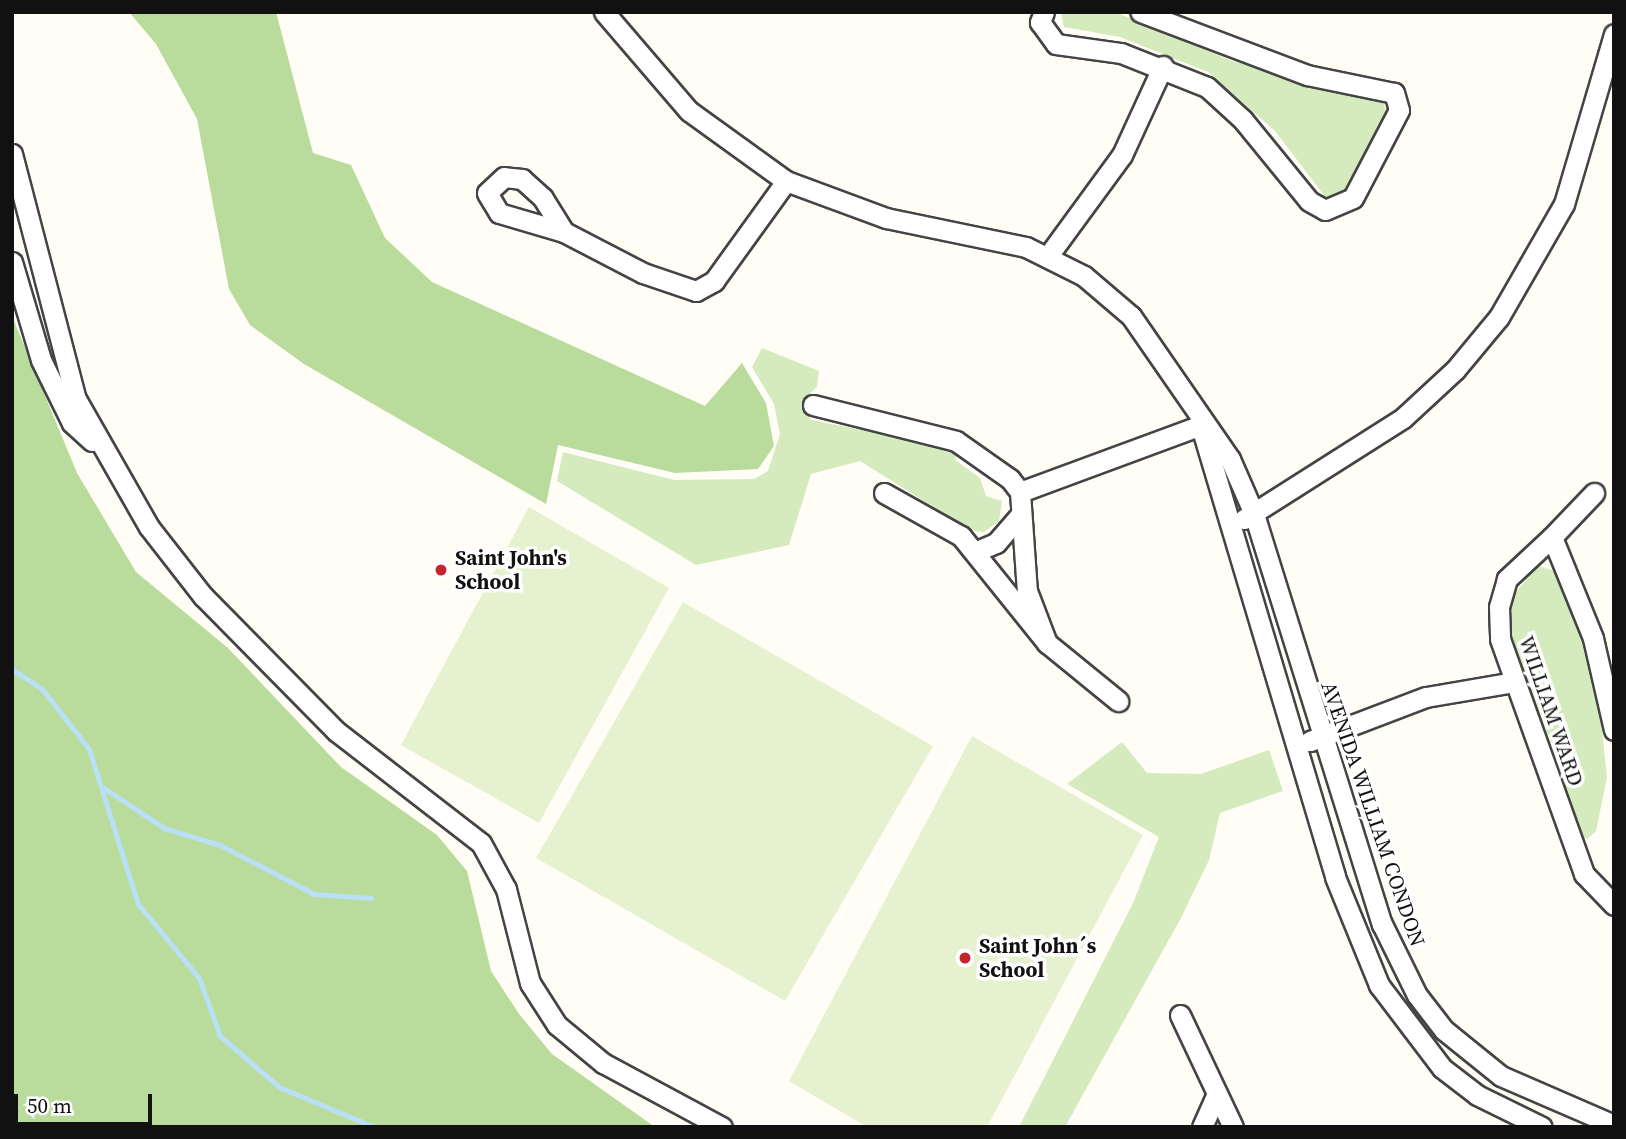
<!DOCTYPE html>
<html>
<head>
<meta charset="utf-8">
<style>
  body { margin:0 }
  #map { position:relative; width:1626px; height:1139px; overflow:hidden; background:#fffdf5; font-family:"Source Serif 4",serif }
  div>[style] { position:absolute }
  .green>* { inset:0; background:#d5ebbd }
  .forest>* { inset:0; background:#b9dc9c }
  .pitch>* { inset:0; background:#e6f2cf }
  .stream>* { height:5px; margin:-2.5px; padding:0 2.5px; transform-origin:2.5px; border-radius:2.5px; background:#b9e0f7 }
  .roads { filter:drop-shadow(2px 0 #444) drop-shadow(-2px 0 #444) drop-shadow(0 2px #444) drop-shadow(0 -2px #444) }
  .minor>* { height:19px; margin:-9.5px; padding:0 9.5px; transform-origin:9.5px; border-radius:9.5px; background:#fff }
  .dots>* { width:19px; height:19px; translate:-50% -50%; box-sizing:border-box; border:4px solid #fff; border-radius:50% }
  span { translate:-50% -50%; white-space:nowrap; text-align:center; line-height:1.15; -webkit-text-stroke:7px #fff; paint-order:stroke }
  .poi-label { font-size:21px; color:#111; font-weight:700 }
  .left { translate:0 -50%; text-align:left }
  .street-label { font-size:21px; color:#111 }
  .frame { position:absolute; inset:0; border:14px solid #111; pointer-events:none }
  .scale { position:absolute; left:14px; top:1094px; width:138px; height:32px; box-sizing:border-box; border:4px solid #111; border-top:0; padding-left:9px; font-size:21px; line-height:24px; white-space:nowrap; color:#111; -webkit-text-stroke:5px #fff; paint-order:stroke }
</style>
</head>
<body>
<div id="map">
  <div class="green">
    <div style="clip-path:polygon(1061px 12px,1115px 12px,1232px 61px,1383px 99px,1386px 112px,1359px 171px,1341px 196px,1326px 198px,1275px 131px,1208px 72px,1120px 37px,1064px 27px)"></div>
    <div style="clip-path:polygon(762px 348px,819px 371px,817px 387px,803px 400px,811px 420px,958px 449px,955px 460px,980px 478px,986px 496px,1002px 501px,999px 521px,984px 532px,972px 531px,860px 461px,811px 474px,789px 545px,696px 565px,557px 481px,563px 452px,674px 480px,754px 479px,768px 471px,780px 434px,774px 404px,752px 367px)"></div>
    <div style="clip-path:polygon(1538px 566px,1555px 571px,1597px 682px,1607px 778px,1596px 831px,1587px 839px,1578px 835px,1510px 638px,1511px 598px)"></div>
    <div style="clip-path:polygon(1122px 742px,1147px 773px,1201px 774px,1269px 750px,1283px 791px,1220px 813px,1209px 860px,1181px 918px,1065px 1127px,1019px 1127px,1133px 903px,1159px 837px,1067px 784px)"></div>
  </div>
  <div class="forest">
    <div style="clip-path:polygon(129px 12px,276px 12px,313px 153px,351px 165px,385px 238px,432px 282px,705px 406px,742px 363px,766px 403px,774px 446px,758px 469px,675px 473px,558px 445px,546px 504px,304px 364px,250px 325px,229px 289px,197px 119px,156px 44px)"></div>
    <div style="clip-path:polygon(12px 316px,77px 473px,136px 572px,228px 648px,341px 767px,437px 835px,467px 871px,491px 971px,519px 1014px,552px 1054px,655px 1127px,12px 1127px)"></div>
  </div>
  <div class="pitch">
    <div style="clip-path:polygon(529px 507px,669px 588px,539px 823px,401px 745px)"></div>
    <div style="clip-path:polygon(683px 602px,933px 746px,785px 1001px,536px 858px)"></div>
    <div style="clip-path:polygon(972px 736px,1143px 835px,987px 1127px,867px 1127px,789px 1081px)"></div>
  </div>
  <div class="stream">
    <div style="left:12px;top:669px;width:36px;rotate:34deg"></div>
    <div style="left:42px;top:689px;width:76px;rotate:51.9deg"></div>
    <div style="left:89px;top:749px;width:163px;rotate:72.5deg"></div>
    <div style="left:138px;top:904px;width:96px;rotate:50.5deg"></div>
    <div style="left:199px;top:978px;width:62px;rotate:70.1deg"></div>
    <div style="left:220px;top:1036px;width:78px;rotate:40.8deg"></div>
    <div style="left:279px;top:1087px;width:103px;rotate:22.8deg"></div>
    <div style="left:104px;top:788px;width:72px;rotate:33.7deg"></div>
    <div style="left:164px;top:828px;width:59px;rotate:16.9deg"></div>
    <div style="left:220px;top:845px;width:106px;rotate:27.5deg"></div>
    <div style="left:314px;top:894px;width:57px;rotate:4deg"></div>
  </div>
  <div class="roads">
    <div class="minor">
      <div style="left:604px;top:12px;width:130px;rotate:49.4deg"></div>
      <div style="left:689px;top:111px;width:120px;rotate:35.8deg"></div>
      <div style="left:786px;top:181px;width:107px;rotate:20.3deg"></div>
      <div style="left:886px;top:218px;width:143px;rotate:11.7deg"></div>
      <div style="left:1026px;top:247px;width:65px;rotate:26.6deg"></div>
      <div style="left:1084px;top:276px;width:62px;rotate:40.4deg"></div>
      <div style="left:1131px;top:316px;width:174px;rotate:55.3deg"></div>
      <div style="left:1230px;top:459px;width:60px;rotate:66.4deg"></div>
      <div style="left:1254px;top:514px;width:430px;rotate:72.7deg"></div>
      <div style="left:1382px;top:924px;width:79px;rotate:63.8deg"></div>
      <div style="left:1417px;top:995px;width:44px;rotate:52.4deg"></div>
      <div style="left:1444px;top:1030px;width:73px;rotate:38.9deg"></div>
      <div style="left:1501px;top:1076px;width:123px;rotate:23.4deg"></div>
      <div style="left:1044px;top:12px;width:11px;rotate:112deg"></div>
      <div style="left:1040px;top:22px;width:27px;rotate:54deg"></div>
      <div style="left:1056px;top:44px;width:66px;rotate:7.9deg"></div>
      <div style="left:1121px;top:53px;width:92px;rotate:21.6deg"></div>
      <div style="left:1207px;top:87px;width:49px;rotate:42.5deg"></div>
      <div style="left:1243px;top:120px;width:104px;rotate:50.8deg"></div>
      <div style="left:1309px;top:201px;width:18px;rotate:29deg"></div>
      <div style="left:1325px;top:210px;width:30px;rotate:-23deg"></div>
      <div style="left:1353px;top:198px;width:99px;rotate:-62.4deg"></div>
      <div style="left:1399px;top:110px;width:18px;rotate:-106deg"></div>
      <div style="left:1394px;top:93px;width:89px;rotate:-168.3deg"></div>
      <div style="left:1307px;top:75px;width:178px;rotate:-159.3deg"></div>
      <div style="left:12px;top:154px;width:253px;rotate:75.4deg"></div>
      <div style="left:76px;top:399px;width:147px;rotate:60.3deg"></div>
      <div style="left:149px;top:527px;width:88px;rotate:52deg"></div>
      <div style="left:203px;top:596px;width:190px;rotate:45.4deg"></div>
      <div style="left:336px;top:731px;width:183px;rotate:37.7deg"></div>
      <div style="left:481px;top:843px;width:52px;rotate:61.5deg"></div>
      <div style="left:506px;top:889px;width:97px;rotate:75.7deg"></div>
      <div style="left:530px;top:983px;width:50px;rotate:57.3deg"></div>
      <div style="left:557px;top:1025px;width:60px;rotate:39.6deg"></div>
      <div style="left:603px;top:1063px;width:135px;rotate:28.3deg"></div>
      <div style="left:564px;top:232px;width:40px;rotate:-122deg"></div>
      <div style="left:543px;top:198px;width:28px;rotate:-138deg"></div>
      <div style="left:522px;top:179px;width:18px;rotate:-174deg"></div>
      <div style="left:504px;top:177px;width:23px;rotate:137deg"></div>
      <div style="left:487px;top:193px;width:23px;rotate:59deg"></div>
      <div style="left:499px;top:213px;width:68px;rotate:16.3deg"></div>
      <div style="left:564px;top:232px;width:89px;rotate:27.4deg"></div>
      <div style="left:643px;top:273px;width:56px;rotate:18.8deg"></div>
      <div style="left:696px;top:291px;width:21px;rotate:-29deg"></div>
      <div style="left:714px;top:281px;width:123px;rotate:-54.2deg"></div>
      <div style="left:1048px;top:256px;width:125px;rotate:-53.8deg"></div>
      <div style="left:1122px;top:155px;width:98px;rotate:-65.3deg"></div>
      <div style="left:12px;top:262px;width:102px;rotate:73.5deg"></div>
      <div style="left:41px;top:360px;width:70px;rotate:63.8deg"></div>
      <div style="left:72px;top:423px;width:27px;rotate:42deg"></div>
      <div style="left:813px;top:405px;width:147px;rotate:14.1deg"></div>
      <div style="left:956px;top:441px;width:66px;rotate:35.1deg"></div>
      <div style="left:1010px;top:479px;width:16px;rotate:52deg"></div>
      <div style="left:1020px;top:492px;width:99px;rotate:86deg"></div>
      <div style="left:1027px;top:591px;width:56px;rotate:69deg"></div>
      <div style="left:1203px;top:433px;width:463px;rotate:73.4deg"></div>
      <div style="left:1335px;top:877px;width:117px;rotate:67.8deg"></div>
      <div style="left:1379px;top:985px;width:104px;rotate:52.8deg"></div>
      <div style="left:1442px;top:1068px;width:44px;rotate:37.6deg"></div>
      <div style="left:1477px;top:1095px;width:72px;rotate:26.2deg"></div>
      <div style="left:1020px;top:492px;width:193px;rotate:-20.3deg"></div>
      <div style="left:884px;top:493px;width:88px;rotate:29.2deg"></div>
      <div style="left:961px;top:536px;width:137px;rotate:51.2deg"></div>
      <div style="left:1047px;top:643px;width:92px;rotate:39.2deg"></div>
      <div style="left:1244px;top:519px;width:188px;rotate:-32.4deg"></div>
      <div style="left:1403px;top:418px;width:71px;rotate:-42.7deg"></div>
      <div style="left:1455px;top:370px;width:69px;rotate:-50.3deg"></div>
      <div style="left:1499px;top:317px;width:130px;rotate:-60.1deg"></div>
      <div style="left:1564px;top:204px;width:177px;rotate:-73.6deg"></div>
      <div style="left:1552px;top:537px;width:61px;rotate:-46.3deg"></div>
      <div style="left:977px;top:551px;width:21px;rotate:-23deg"></div>
      <div style="left:996px;top:543px;width:35px;rotate:-49deg"></div>
      <div style="left:1614px;top:730px;width:94px;rotate:-102.9deg"></div>
      <div style="left:1593px;top:638px;width:109px;rotate:-112.1deg"></div>
      <div style="left:1552px;top:537px;width:62px;rotate:137deg"></div>
      <div style="left:1507px;top:579px;width:29px;rotate:106deg"></div>
      <div style="left:1499px;top:607px;width:32px;rotate:88deg"></div>
      <div style="left:1500px;top:639px;width:250px;rotate:70.3deg"></div>
      <div style="left:1584px;top:874px;width:43px;rotate:45.9deg"></div>
      <div style="left:1310px;top:741px;width:124px;rotate:-20.8deg"></div>
      <div style="left:1426px;top:697px;width:90px;rotate:-9.6deg"></div>
      <div style="left:1180px;top:1015px;width:124px;rotate:64.7deg"></div>
      <div style="left:1202px;top:1127px;width:32px;rotate:-66deg"></div>
    </div>
  </div>
  <div class="dots">
    <div style="left:441px;top:570px;background:#c4262e"></div>
    <div style="left:965px;top:958px;background:#c4262e"></div>
  </div>
  <div class="poi-label">
    <span class="left" style="left:455px;top:570px">Saint John's<br>School</span>
    <span class="left" style="left:979px;top:958px">Saint John´s<br>School</span>
  </div>
  <div class="street-label">
    <span style="left:1551px;top:711px;rotate:71deg">WILLIAM WARD</span>
    <span style="left:1373px;top:814px;rotate:71deg">AVENIDA WILLIAM CONDON</span>
  </div>
  <div class="frame"></div>
  <div class="scale">50 m</div>
</div>
</body>
</html>
